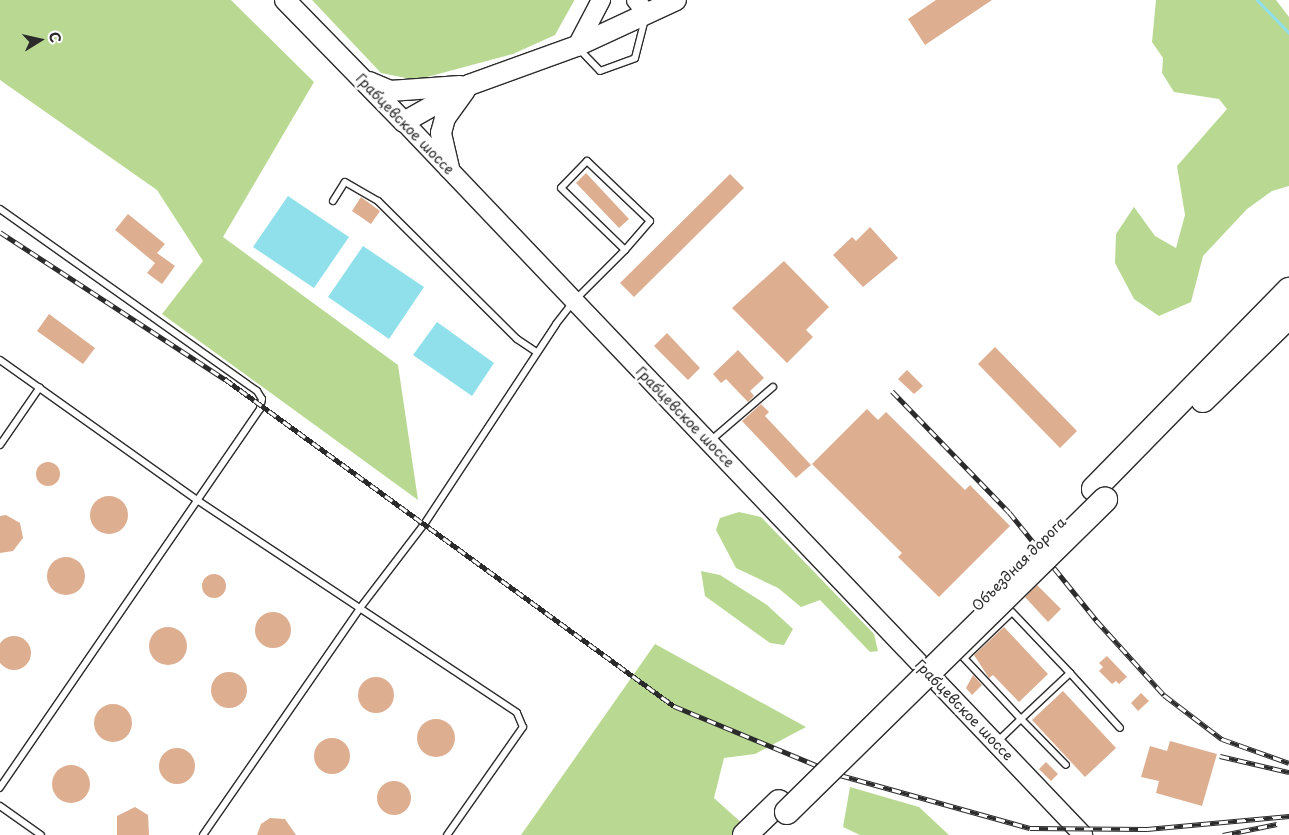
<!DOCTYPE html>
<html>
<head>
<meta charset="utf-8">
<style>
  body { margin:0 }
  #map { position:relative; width:1289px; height:835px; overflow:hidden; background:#fff; font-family:"Playpen Sans",sans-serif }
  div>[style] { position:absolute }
  .green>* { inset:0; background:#b9d993 }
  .water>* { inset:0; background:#8fe0ea }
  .stream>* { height:3px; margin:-1.5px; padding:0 1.5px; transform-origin:1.5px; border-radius:1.5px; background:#8fe0ea }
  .building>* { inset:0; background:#deae90 }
  .round { border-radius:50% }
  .roads { filter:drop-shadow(1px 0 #2b2b2b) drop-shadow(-1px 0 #2b2b2b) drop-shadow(0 1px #2b2b2b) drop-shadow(0 -1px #2b2b2b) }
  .lane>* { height:6px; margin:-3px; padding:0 3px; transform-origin:3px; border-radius:3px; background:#fff }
  .secondary>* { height:18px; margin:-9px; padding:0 9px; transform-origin:9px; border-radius:9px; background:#fff }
  .primary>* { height:20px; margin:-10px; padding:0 10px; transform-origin:10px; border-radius:10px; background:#fff }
  .highway>* { height:24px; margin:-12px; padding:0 12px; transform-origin:12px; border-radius:12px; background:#fff }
  .rail>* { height:5px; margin-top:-2.5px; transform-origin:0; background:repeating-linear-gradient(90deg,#fff 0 9px,#2b2b2b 0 18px); box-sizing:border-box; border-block:1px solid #2b2b2b }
  .bridges { filter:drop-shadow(1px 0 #2b2b2b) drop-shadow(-1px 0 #2b2b2b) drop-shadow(0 1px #2b2b2b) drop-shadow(0 -1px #2b2b2b) }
  .highway-bridge>* { height:24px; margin:-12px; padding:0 12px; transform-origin:12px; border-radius:12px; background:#fff }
  span { translate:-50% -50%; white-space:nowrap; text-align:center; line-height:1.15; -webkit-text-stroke:5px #fff; paint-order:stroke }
  .street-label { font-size:14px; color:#2b2b2b }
  .north { position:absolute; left:15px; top:15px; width:50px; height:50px; -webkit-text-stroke:4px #fff; paint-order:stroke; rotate:80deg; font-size:14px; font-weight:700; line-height:20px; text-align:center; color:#2b2b2b }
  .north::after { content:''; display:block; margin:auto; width:18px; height:22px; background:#2b2b2b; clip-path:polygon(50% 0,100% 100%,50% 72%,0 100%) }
</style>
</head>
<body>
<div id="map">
  <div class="green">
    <div style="clip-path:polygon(0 0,231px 0,314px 82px,223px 237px,398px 365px,418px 500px,162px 314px,203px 261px,157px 190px,0 80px)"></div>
    <div style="clip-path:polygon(312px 0,574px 0,574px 1px,555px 35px,513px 54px,416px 80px,381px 73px)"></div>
    <div style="clip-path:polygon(1156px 0,1276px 0,1289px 17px,1289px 186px,1272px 191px,1247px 209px,1203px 256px,1191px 302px,1159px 316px,1134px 299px,1115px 263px,1116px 234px,1134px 207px,1155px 236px,1176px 248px,1185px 215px,1177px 166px,1227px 109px,1219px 99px,1174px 92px,1162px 73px,1163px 58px,1152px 42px)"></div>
    <div style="clip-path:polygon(739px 512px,761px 517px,874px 634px,878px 651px,870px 652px,820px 600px,801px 607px,778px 588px,736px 568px,716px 530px,720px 518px)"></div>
    <div style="clip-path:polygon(701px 571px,720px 575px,767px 605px,793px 629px,784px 645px,770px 643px,705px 596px)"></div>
    <div style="clip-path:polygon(655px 644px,806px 727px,755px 754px,724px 758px,714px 798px,755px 835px,521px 835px)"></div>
    <div style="clip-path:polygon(850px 787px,919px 807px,949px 835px,860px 835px,843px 827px)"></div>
  </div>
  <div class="water">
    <div style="clip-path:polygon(288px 196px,349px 237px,314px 288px,253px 247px)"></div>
    <div style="clip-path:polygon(363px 246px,424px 287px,389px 339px,328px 297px)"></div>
    <div style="clip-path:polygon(437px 322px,494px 363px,472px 396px,413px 355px)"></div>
  </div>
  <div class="stream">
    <div style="left:1257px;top:0;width:46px;rotate:45.9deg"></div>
  </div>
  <div class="building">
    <div style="clip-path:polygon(936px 0,992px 0,925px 45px,908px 19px)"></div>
    <div style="clip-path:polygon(586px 173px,629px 219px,619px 228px,576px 183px)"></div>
    <div style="clip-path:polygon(730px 174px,744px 188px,634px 297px,620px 283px)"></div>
    <div style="clip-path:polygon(361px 197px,380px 211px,371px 224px,352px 211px)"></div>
    <div style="clip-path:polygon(128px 214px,165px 244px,157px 253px,175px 266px,162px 284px,147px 273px,155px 263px,115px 230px)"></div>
    <div style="clip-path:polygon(870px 227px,898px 258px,863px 287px,833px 255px,852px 237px,856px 241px)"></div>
    <div style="clip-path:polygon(784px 261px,829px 307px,806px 330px,813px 337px,787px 363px,732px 308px)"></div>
    <div style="clip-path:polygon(49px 314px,95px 348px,83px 364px,37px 331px)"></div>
    <div style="clip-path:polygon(667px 333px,700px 368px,688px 380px,654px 346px)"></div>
    <div style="clip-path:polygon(995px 347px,1077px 431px,1060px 448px,978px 364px)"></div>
    <div style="clip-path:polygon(738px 350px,764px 378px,750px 391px,754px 396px,748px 402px,726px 379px,721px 383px,713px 374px)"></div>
    <div style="clip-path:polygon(907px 370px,923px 386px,914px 394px,898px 379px)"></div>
    <div style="clip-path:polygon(761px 404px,769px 412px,765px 416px,811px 465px,796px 478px,742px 421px)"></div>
    <div style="clip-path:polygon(867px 409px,878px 420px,886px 412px,965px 490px,970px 485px,1010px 526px,939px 597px,898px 557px,902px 553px,812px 464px)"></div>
    <div class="round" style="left:36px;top:462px;width:24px;height:24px"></div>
    <div class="round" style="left:90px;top:496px;width:38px;height:38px"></div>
    <div style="clip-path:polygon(6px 515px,20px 523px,23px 538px,13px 551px,0 553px,0 516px)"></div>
    <div class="round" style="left:47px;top:557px;width:38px;height:38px"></div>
    <div class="round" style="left:202px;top:574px;width:24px;height:24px"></div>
    <div style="clip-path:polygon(1037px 585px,1061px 609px,1048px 622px,1025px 597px)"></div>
    <div class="round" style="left:255px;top:612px;width:36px;height:36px"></div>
    <div style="clip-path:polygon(1004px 627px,1048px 674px,1019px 702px,993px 675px,989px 678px,974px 655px)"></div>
    <div class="round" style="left:149px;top:627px;width:38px;height:38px"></div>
    <div class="round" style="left:-3px;top:636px;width:34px;height:34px"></div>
    <div style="clip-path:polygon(1107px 656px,1127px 677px,1119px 684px,1116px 681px,1112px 684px,1099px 671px,1103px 667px,1099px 663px)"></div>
    <div class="round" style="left:211px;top:672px;width:36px;height:36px"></div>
    <div style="clip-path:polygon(973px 675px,982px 685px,972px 695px,966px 688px)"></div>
    <div class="round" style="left:358px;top:677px;width:36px;height:36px"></div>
    <div style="clip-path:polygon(1063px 691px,1116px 748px,1085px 777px,1032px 720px)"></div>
    <div style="clip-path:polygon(1141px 693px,1149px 701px,1138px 711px,1131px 703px)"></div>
    <div class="round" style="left:94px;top:704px;width:38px;height:38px"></div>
    <div class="round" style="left:417px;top:719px;width:38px;height:38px"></div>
    <div class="round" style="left:314px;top:738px;width:36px;height:36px"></div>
    <div style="clip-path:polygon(1170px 741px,1217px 754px,1202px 806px,1156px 793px,1159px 781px,1141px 777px,1150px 746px,1167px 751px)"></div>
    <div class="round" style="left:159px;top:748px;width:36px;height:36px"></div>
    <div style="clip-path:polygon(1046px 762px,1058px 774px,1051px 781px,1039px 769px)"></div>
    <div class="round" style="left:52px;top:765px;width:38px;height:38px"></div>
    <div class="round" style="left:377px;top:781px;width:34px;height:34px"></div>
    <div style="clip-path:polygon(135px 807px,148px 815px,149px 835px,117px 835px,117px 816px)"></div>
    <div style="clip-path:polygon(270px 818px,285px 819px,296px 835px,257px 835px,261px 824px)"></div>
  </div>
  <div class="roads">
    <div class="lane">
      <div style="left:579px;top:49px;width:30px;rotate:46deg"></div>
      <div style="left:600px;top:71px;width:37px;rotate:-20deg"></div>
      <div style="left:635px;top:58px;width:40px;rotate:-75.6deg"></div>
      <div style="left:333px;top:201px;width:22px;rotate:-58deg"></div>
      <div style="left:345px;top:182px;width:38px;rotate:30deg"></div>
      <div style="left:378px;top:201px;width:196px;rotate:44.8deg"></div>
      <div style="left:517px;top:339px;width:23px;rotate:34deg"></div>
      <div style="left:0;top:209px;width:315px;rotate:35.3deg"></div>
      <div style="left:257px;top:391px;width:9px;rotate:58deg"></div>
      <div style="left:262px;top:399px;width:10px;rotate:101deg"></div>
      <div style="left:260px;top:409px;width:460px;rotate:124.5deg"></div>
      <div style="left:0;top:360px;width:242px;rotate:35.4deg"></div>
      <div style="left:197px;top:500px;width:384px;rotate:33.6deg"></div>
      <div style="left:517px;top:713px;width:15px;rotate:67deg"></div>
      <div style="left:523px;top:727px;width:132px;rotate:125.1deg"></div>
      <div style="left:710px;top:441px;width:83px;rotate:-40.6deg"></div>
      <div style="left:0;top:445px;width:70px;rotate:-55.4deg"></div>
      <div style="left:1012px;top:612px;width:84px;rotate:46.4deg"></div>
      <div style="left:1070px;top:673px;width:67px;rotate:136.8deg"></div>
      <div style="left:1021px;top:719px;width:83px;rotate:-133.1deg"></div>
      <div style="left:964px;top:658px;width:66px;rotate:-43.8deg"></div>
      <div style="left:1070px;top:673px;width:74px;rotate:47.7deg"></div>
      <div style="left:997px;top:742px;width:33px;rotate:-44deg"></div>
      <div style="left:1021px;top:719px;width:64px;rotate:45.6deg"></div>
      <div style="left:0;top:806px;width:50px;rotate:35.3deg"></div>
      <div style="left:203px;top:835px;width:276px;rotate:-55.3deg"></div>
      <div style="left:360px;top:608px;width:107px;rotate:-52.6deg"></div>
      <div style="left:425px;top:523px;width:238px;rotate:-56.6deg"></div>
      <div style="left:556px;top:324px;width:29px;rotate:-52deg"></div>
      <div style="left:574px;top:301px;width:72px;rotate:-45deg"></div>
      <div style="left:625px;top:250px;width:38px;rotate:-49deg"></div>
      <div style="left:650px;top:221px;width:87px;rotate:-136.4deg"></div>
      <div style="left:587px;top:161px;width:37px;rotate:134deg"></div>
      <div style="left:561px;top:188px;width:89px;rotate:44.1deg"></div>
    </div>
    <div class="secondary">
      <div style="left:636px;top:0;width:18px;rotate:52deg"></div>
      <div style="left:577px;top:46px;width:52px;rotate:-62.4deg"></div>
      <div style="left:404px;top:122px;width:985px;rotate:46.4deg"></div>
    </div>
    <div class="primary">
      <div style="left:285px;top:0;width:170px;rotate:45.7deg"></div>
      <div style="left:404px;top:122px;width:75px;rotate:-29.6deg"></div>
      <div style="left:469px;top:85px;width:115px;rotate:-19.9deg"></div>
      <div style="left:577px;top:46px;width:109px;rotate:-24.9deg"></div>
      <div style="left:369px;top:82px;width:23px;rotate:23deg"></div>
      <div style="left:390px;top:91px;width:70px;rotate:-4.1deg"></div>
      <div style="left:449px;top:168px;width:36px;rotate:-103deg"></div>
      <div style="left:441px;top:133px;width:16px;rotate:-75deg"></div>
      <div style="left:445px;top:118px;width:34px;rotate:-54deg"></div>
    </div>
    <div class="highway">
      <div style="left:1203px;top:400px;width:120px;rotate:-44.3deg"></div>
      <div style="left:1094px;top:489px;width:279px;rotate:-45.6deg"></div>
      <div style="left:745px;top:835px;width:47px;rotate:-44.1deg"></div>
    </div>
  </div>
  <div class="rail">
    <div style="left:0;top:232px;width:269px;rotate:33.2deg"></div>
    <div style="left:225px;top:379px;width:555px;rotate:36.07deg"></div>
    <div style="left:674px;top:706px;width:180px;rotate:22.6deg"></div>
    <div style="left:840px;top:775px;width:197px;rotate:15.6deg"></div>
    <div style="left:1030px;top:828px;width:117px;rotate:0.5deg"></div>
    <div style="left:1147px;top:829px;width:143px;rotate:-5.2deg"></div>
    <div style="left:892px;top:391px;width:168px;rotate:46deg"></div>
    <div style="left:1009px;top:512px;width:139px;rotate:51.1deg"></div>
    <div style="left:1096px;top:620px;width:101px;rotate:47.8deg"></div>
    <div style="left:1164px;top:695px;width:73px;rotate:37.2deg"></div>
    <div style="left:1222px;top:739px;width:71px;rotate:19.7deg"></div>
    <div style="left:1220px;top:756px;width:71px;rotate:13.1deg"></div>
    <div style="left:1223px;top:835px;width:55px;rotate:-11.5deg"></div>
  </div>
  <div class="bridges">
    <div class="highway-bridge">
      <div style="left:787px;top:812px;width:446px;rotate:-44.5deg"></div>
    </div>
  </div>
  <div class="street-label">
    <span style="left:405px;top:124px;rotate:46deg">Грабцевское шоссе</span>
    <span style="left:685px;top:417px;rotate:46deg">Грабцевское шоссе</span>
    <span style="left:1019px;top:564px;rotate:-45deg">Объездная дорога</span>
    <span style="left:964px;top:710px;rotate:46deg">Грабцевское шоссе</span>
  </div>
  <div class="north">С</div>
</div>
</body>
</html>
